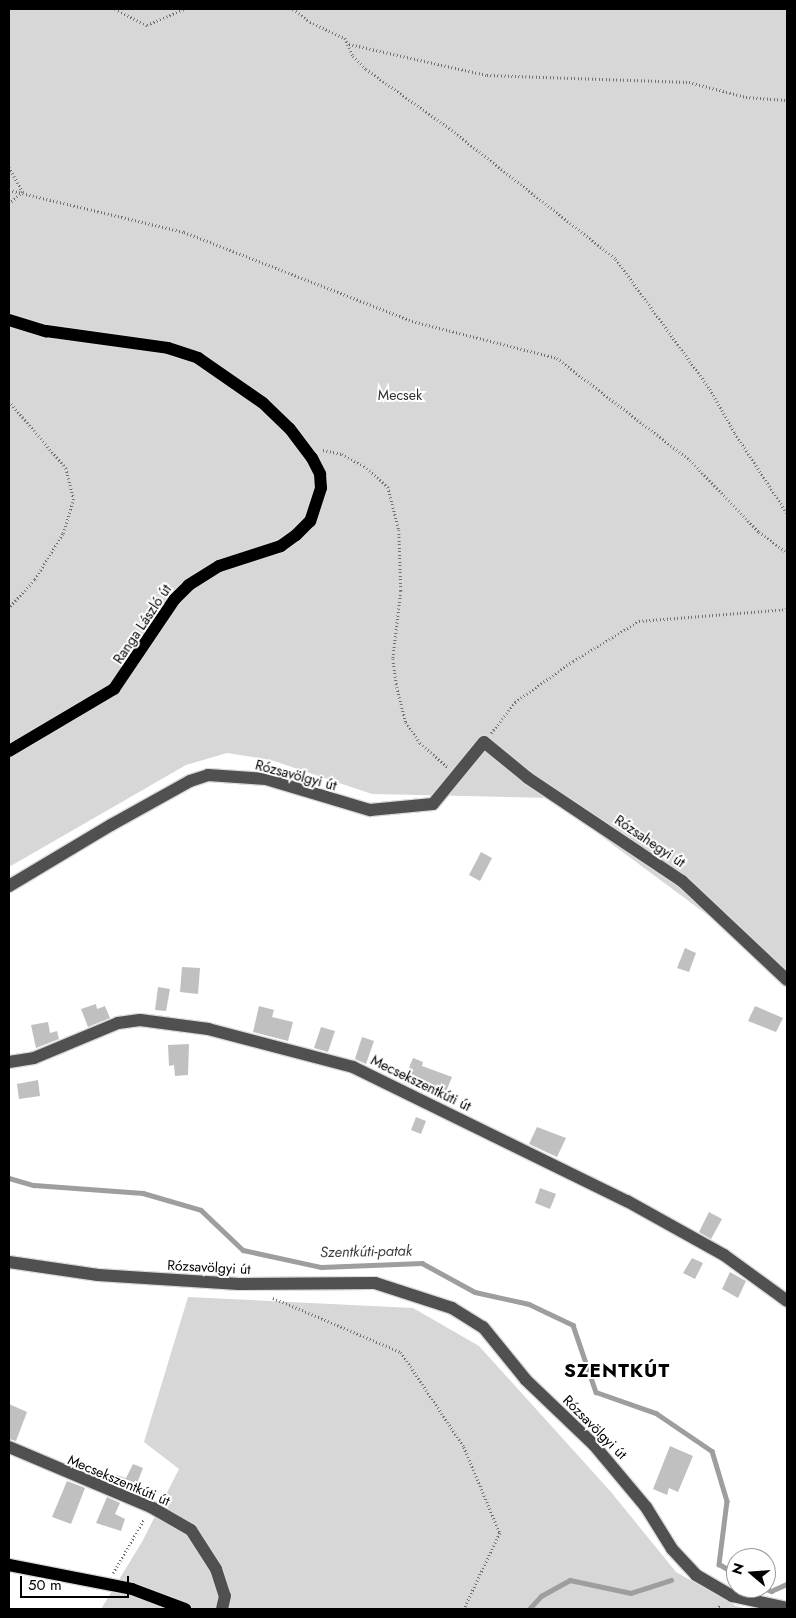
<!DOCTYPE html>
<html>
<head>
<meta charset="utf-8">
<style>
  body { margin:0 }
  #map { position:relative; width:796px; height:1618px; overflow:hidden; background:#fff; font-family:Jost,sans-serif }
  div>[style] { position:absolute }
  .green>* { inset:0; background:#d7d7d7 }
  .stream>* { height:4.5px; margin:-2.25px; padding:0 2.25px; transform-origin:2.25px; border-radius:2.25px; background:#9e9e9e }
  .building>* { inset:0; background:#c0c0c0 }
  .path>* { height:2.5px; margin-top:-1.25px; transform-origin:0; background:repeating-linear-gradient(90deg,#727272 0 1px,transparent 0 3.5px) }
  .roads { filter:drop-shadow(1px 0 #dbdbdb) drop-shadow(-1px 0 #dbdbdb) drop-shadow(0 1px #dbdbdb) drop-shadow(0 -1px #dbdbdb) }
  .minor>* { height:12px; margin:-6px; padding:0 6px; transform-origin:6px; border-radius:6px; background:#505050 }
  .major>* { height:12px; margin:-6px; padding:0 6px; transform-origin:6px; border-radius:6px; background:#000 }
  span { translate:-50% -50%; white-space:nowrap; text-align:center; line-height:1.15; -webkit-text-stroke:4px #fff; paint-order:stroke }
  .park-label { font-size:14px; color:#2e2e2e }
  .street-label { font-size:14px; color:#000 }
  .water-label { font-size:15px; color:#3f3f3f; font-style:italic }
  .district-label { font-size:19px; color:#000; font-weight:700; letter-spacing:1px }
  .frame { position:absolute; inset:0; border:10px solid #000; pointer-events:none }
  .north { position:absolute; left:726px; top:1548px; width:50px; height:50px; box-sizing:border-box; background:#fff; border:1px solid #999; border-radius:50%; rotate:288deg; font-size:14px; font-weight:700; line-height:20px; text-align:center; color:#000 }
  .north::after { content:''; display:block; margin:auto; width:18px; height:22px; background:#000; clip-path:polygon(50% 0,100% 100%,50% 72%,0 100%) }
  .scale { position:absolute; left:20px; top:1576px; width:109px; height:22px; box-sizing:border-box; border:2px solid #000; border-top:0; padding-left:6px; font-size:15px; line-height:18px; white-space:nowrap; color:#000; -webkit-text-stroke:4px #fff; paint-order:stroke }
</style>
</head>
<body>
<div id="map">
  <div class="green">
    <div style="clip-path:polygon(9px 9px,787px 9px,787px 974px,550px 798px,372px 794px,271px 760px,227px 753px,186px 765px,9px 867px)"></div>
    <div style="clip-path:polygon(188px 1297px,413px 1308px,479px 1346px,611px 1492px,676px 1572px,736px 1606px,748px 1609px,101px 1609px,142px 1542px,179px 1469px,144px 1442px)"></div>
  </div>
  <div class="stream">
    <div style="left:9px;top:1178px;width:26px;rotate:16deg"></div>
    <div style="left:34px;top:1185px;width:109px;rotate:4.2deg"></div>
    <div style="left:143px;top:1193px;width:60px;rotate:16.3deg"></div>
    <div style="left:201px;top:1210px;width:58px;rotate:43.6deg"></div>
    <div style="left:243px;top:1250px;width:80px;rotate:12.3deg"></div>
    <div style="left:321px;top:1267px;width:101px;rotate:-2.3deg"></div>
    <div style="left:422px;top:1263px;width:60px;rotate:28.7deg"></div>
    <div style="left:475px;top:1292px;width:55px;rotate:12.5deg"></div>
    <div style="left:529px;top:1304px;width:49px;rotate:25.5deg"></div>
    <div style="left:573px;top:1325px;width:71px;rotate:71.1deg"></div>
    <div style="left:596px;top:1392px;width:64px;rotate:19.3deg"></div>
    <div style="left:656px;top:1413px;width:68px;rotate:34.2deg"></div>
    <div style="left:712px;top:1451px;width:52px;rotate:73.3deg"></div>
    <div style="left:727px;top:1501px;width:64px;rotate:97.2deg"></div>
    <div style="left:719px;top:1564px;width:20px;rotate:30deg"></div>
    <div style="left:764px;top:1588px;width:8px;rotate:23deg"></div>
    <div style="left:771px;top:1591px;width:17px;rotate:-24deg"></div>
    <div style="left:529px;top:1609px;width:18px;rotate:-47deg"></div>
    <div style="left:541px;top:1596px;width:33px;rotate:-29deg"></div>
    <div style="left:570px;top:1580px;width:62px;rotate:12deg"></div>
    <div style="left:631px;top:1593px;width:42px;rotate:-18deg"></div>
  </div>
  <div class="building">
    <div style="clip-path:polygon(481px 852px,492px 858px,480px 881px,469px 875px)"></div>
    <div style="clip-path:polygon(685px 948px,696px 953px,689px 972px,677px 968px)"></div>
    <div style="clip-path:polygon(182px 967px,200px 968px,198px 994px,180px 992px)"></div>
    <div style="clip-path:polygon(158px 987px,170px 989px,166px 1011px,155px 1010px)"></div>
    <div style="clip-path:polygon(96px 1004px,97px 1009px,105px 1006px,110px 1018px,88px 1027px,81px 1009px)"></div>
    <div style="clip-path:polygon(259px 1006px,274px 1010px,272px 1017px,293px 1022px,288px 1041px,253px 1032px)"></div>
    <div style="clip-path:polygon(755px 1006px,783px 1018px,776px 1032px,748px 1021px)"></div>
    <div style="clip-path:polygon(48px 1022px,50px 1033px,57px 1031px,59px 1039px,36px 1048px,31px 1025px)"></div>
    <div style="clip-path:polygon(321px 1027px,335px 1031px,328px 1052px,314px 1048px)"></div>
    <div style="clip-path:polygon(362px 1037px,374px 1041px,366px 1064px,355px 1059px)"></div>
    <div style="clip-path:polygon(189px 1044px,188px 1075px,175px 1076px,174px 1065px,169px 1066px,168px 1045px)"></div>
    <div style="clip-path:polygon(413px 1058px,423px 1062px,422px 1066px,452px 1077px,443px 1099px,403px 1082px)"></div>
    <div style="clip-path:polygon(38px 1080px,40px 1096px,19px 1099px,17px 1084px)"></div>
    <div style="clip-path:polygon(416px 1117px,426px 1121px,421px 1134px,411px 1130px)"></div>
    <div style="clip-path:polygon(537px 1127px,566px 1138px,557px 1157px,529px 1144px)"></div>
    <div style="clip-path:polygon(540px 1188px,556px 1194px,550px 1209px,535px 1203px)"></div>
    <div style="clip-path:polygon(709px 1212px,722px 1219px,711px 1239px,699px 1232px)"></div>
    <div style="clip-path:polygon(692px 1258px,703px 1263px,695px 1279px,683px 1273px)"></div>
    <div style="clip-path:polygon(730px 1272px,746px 1281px,738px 1298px,722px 1289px)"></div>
    <div style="clip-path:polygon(9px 1404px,27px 1412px,16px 1441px,9px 1439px)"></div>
    <div style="clip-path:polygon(670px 1446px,693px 1456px,678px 1492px,669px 1488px,667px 1495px,653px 1489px)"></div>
    <div style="clip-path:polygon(133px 1464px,143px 1468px,134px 1491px,107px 1480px,110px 1473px,126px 1478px)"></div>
    <div style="clip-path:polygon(67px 1481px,85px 1488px,71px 1524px,52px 1517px)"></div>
    <div style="clip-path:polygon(107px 1497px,120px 1503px,115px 1514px,125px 1519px,121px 1531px,96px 1523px)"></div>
  </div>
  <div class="path">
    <div style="left:115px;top:9px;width:36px;rotate:27deg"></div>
    <div style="left:147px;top:25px;width:40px;rotate:-23.4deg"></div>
    <div style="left:293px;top:9px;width:21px;rotate:37deg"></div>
    <div style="left:310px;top:22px;width:38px;rotate:25deg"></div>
    <div style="left:345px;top:38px;width:20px;rotate:66deg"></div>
    <div style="left:353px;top:56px;width:18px;rotate:45deg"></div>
    <div style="left:366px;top:69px;width:102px;rotate:35.4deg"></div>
    <div style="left:449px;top:128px;width:212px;rotate:38.1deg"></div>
    <div style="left:616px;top:259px;width:160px;rotate:54.1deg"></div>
    <div style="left:710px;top:389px;width:51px;rotate:60.4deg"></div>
    <div style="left:735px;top:433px;width:95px;rotate:57deg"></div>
    <div style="left:349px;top:44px;width:141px;rotate:12.7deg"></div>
    <div style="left:487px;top:75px;width:202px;rotate:2deg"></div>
    <div style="left:689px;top:82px;width:59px;rotate:14.7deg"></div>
    <div style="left:746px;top:97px;width:41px;rotate:4.2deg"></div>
    <div style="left:9px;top:167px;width:29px;rotate:61deg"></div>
    <div style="left:23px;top:192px;width:18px;rotate:139deg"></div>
    <div style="left:9px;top:190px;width:180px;rotate:13.5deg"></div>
    <div style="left:184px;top:232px;width:245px;rotate:21.3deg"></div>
    <div style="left:412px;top:321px;width:150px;rotate:14.3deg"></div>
    <div style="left:557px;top:358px;width:168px;rotate:37.5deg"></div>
    <div style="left:690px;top:460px;width:100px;rotate:46.2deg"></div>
    <div style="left:759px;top:532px;width:34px;rotate:36deg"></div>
    <div style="left:9px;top:401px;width:88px;rotate:49.6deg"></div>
    <div style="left:66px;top:468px;width:32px;rotate:76deg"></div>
    <div style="left:74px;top:499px;width:37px;rotate:107deg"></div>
    <div style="left:63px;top:534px;width:54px;rotate:121.3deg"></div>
    <div style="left:35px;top:580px;width:38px;rotate:133deg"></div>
    <div style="left:323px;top:450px;width:19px;rotate:12deg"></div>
    <div style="left:342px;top:454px;width:25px;rotate:29deg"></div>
    <div style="left:364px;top:466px;width:32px;rotate:41deg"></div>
    <div style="left:388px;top:487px;width:44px;rotate:75.7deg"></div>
    <div style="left:399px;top:530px;width:61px;rotate:88.1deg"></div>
    <div style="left:401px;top:591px;width:68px;rotate:96.7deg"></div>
    <div style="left:393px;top:659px;width:28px;rotate:82deg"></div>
    <div style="left:397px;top:687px;width:36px;rotate:76deg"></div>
    <div style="left:406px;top:722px;width:25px;rotate:56deg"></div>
    <div style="left:420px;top:743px;width:37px;rotate:41deg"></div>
    <div style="left:491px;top:733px;width:39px;rotate:-52deg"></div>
    <div style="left:515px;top:702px;width:71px;rotate:-35.3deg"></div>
    <div style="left:573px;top:661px;width:77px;rotate:-31.2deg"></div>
    <div style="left:639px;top:621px;width:148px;rotate:-4.6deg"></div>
    <div style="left:273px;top:1298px;width:139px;rotate:22.9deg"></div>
    <div style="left:401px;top:1352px;width:114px;rotate:56.4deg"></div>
    <div style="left:464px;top:1447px;width:93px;rotate:67.3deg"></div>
    <div style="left:500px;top:1533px;width:84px;rotate:115.3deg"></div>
    <div style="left:113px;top:1573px;width:62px;rotate:-60.1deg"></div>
    <div style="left:716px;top:1609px;width:6px;rotate:-39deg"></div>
  </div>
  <div class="roads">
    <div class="minor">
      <div style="left:9px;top:886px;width:119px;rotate:-30.9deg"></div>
      <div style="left:111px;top:825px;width:90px;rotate:-29.1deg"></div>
      <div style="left:190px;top:781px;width:19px;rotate:-18deg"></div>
      <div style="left:208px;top:775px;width:58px;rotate:3.9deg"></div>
      <div style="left:266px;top:779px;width:109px;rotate:16.6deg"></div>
      <div style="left:370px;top:810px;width:63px;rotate:-5.4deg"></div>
      <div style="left:433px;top:804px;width:80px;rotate:-50.6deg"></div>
      <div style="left:484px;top:742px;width:57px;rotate:39.3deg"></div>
      <div style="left:528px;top:778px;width:185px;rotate:33.8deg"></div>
      <div style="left:682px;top:881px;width:144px;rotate:43.3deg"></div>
      <div style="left:9px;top:1062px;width:25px;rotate:-9deg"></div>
      <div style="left:34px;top:1058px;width:91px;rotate:-22.6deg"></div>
      <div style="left:118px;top:1023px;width:22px;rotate:-8deg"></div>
      <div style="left:140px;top:1020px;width:69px;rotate:7.5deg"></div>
      <div style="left:208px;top:1029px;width:150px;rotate:14.7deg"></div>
      <div style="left:353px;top:1067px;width:305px;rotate:26.1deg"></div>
      <div style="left:627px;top:1201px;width:111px;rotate:29.1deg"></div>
      <div style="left:724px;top:1255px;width:78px;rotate:36.1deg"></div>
      <div style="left:9px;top:1262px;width:90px;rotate:8.3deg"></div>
      <div style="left:98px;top:1275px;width:141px;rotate:3.7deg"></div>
      <div style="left:239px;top:1284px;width:136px;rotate:-0.4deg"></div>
      <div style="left:375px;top:1283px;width:81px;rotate:18deg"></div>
      <div style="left:452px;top:1308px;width:36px;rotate:32deg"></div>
      <div style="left:483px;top:1327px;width:68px;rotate:50.9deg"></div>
      <div style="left:526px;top:1380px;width:94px;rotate:43.7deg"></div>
      <div style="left:594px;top:1445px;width:81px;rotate:50deg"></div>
      <div style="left:646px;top:1507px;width:49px;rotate:58.2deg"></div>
      <div style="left:672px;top:1549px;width:35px;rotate:47deg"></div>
      <div style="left:696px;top:1575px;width:42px;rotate:30.3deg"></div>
      <div style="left:732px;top:1596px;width:56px;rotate:12.3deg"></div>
      <div style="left:9px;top:1447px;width:154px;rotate:22.9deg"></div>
      <div style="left:151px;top:1507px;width:46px;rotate:29.9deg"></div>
      <div style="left:191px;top:1530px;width:46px;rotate:57.3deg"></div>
      <div style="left:216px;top:1569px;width:28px;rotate:72deg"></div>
      <div style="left:225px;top:1596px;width:13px;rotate:103deg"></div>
    </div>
    <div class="major">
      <div style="left:9px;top:320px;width:39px;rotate:17deg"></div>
      <div style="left:46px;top:331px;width:123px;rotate:7.9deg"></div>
      <div style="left:168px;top:348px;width:32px;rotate:18deg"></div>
      <div style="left:198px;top:358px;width:79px;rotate:34.7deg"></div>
      <div style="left:263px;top:403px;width:37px;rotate:44deg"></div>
      <div style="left:290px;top:429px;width:36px;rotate:53deg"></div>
      <div style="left:312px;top:458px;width:18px;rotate:63deg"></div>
      <div style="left:320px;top:474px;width:14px;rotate:86deg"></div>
      <div style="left:321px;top:488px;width:35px;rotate:108deg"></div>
      <div style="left:310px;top:521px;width:20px;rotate:135deg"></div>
      <div style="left:296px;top:535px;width:19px;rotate:144deg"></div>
      <div style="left:281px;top:546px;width:65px;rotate:162.1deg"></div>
      <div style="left:219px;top:566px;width:36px;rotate:148deg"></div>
      <div style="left:189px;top:585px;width:21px;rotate:135deg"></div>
      <div style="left:174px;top:600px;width:107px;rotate:124deg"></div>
      <div style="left:114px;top:689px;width:122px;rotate:149.4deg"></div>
      <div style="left:9px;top:1565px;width:125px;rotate:11deg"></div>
      <div style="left:132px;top:1589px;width:57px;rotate:20.7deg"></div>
    </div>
  </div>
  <div class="park-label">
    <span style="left:400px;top:395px">Mecsek</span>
  </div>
  <div class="street-label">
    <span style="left:142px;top:624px;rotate:-56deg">Ranga László út</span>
    <span style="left:296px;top:775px;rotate:15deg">Rózsavölgyi út</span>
    <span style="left:650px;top:841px;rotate:34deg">Rózsahegyi út</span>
    <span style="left:421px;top:1083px;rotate:26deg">Mecsekszentkúti út</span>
    <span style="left:209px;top:1267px;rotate:3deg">Rózsavölgyi út</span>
    <span style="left:595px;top:1427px;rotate:45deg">Rózsavölgyi út</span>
    <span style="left:119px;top:1480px;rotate:23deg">Mecsekszentkúti út</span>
  </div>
  <div class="water-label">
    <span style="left:366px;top:1252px;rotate:-1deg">Szentkúti-patak</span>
  </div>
  <div class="district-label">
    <span style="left:617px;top:1371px">SZENTKÚT</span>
  </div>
  <div class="frame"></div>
  <div class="north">N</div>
  <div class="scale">50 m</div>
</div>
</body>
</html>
